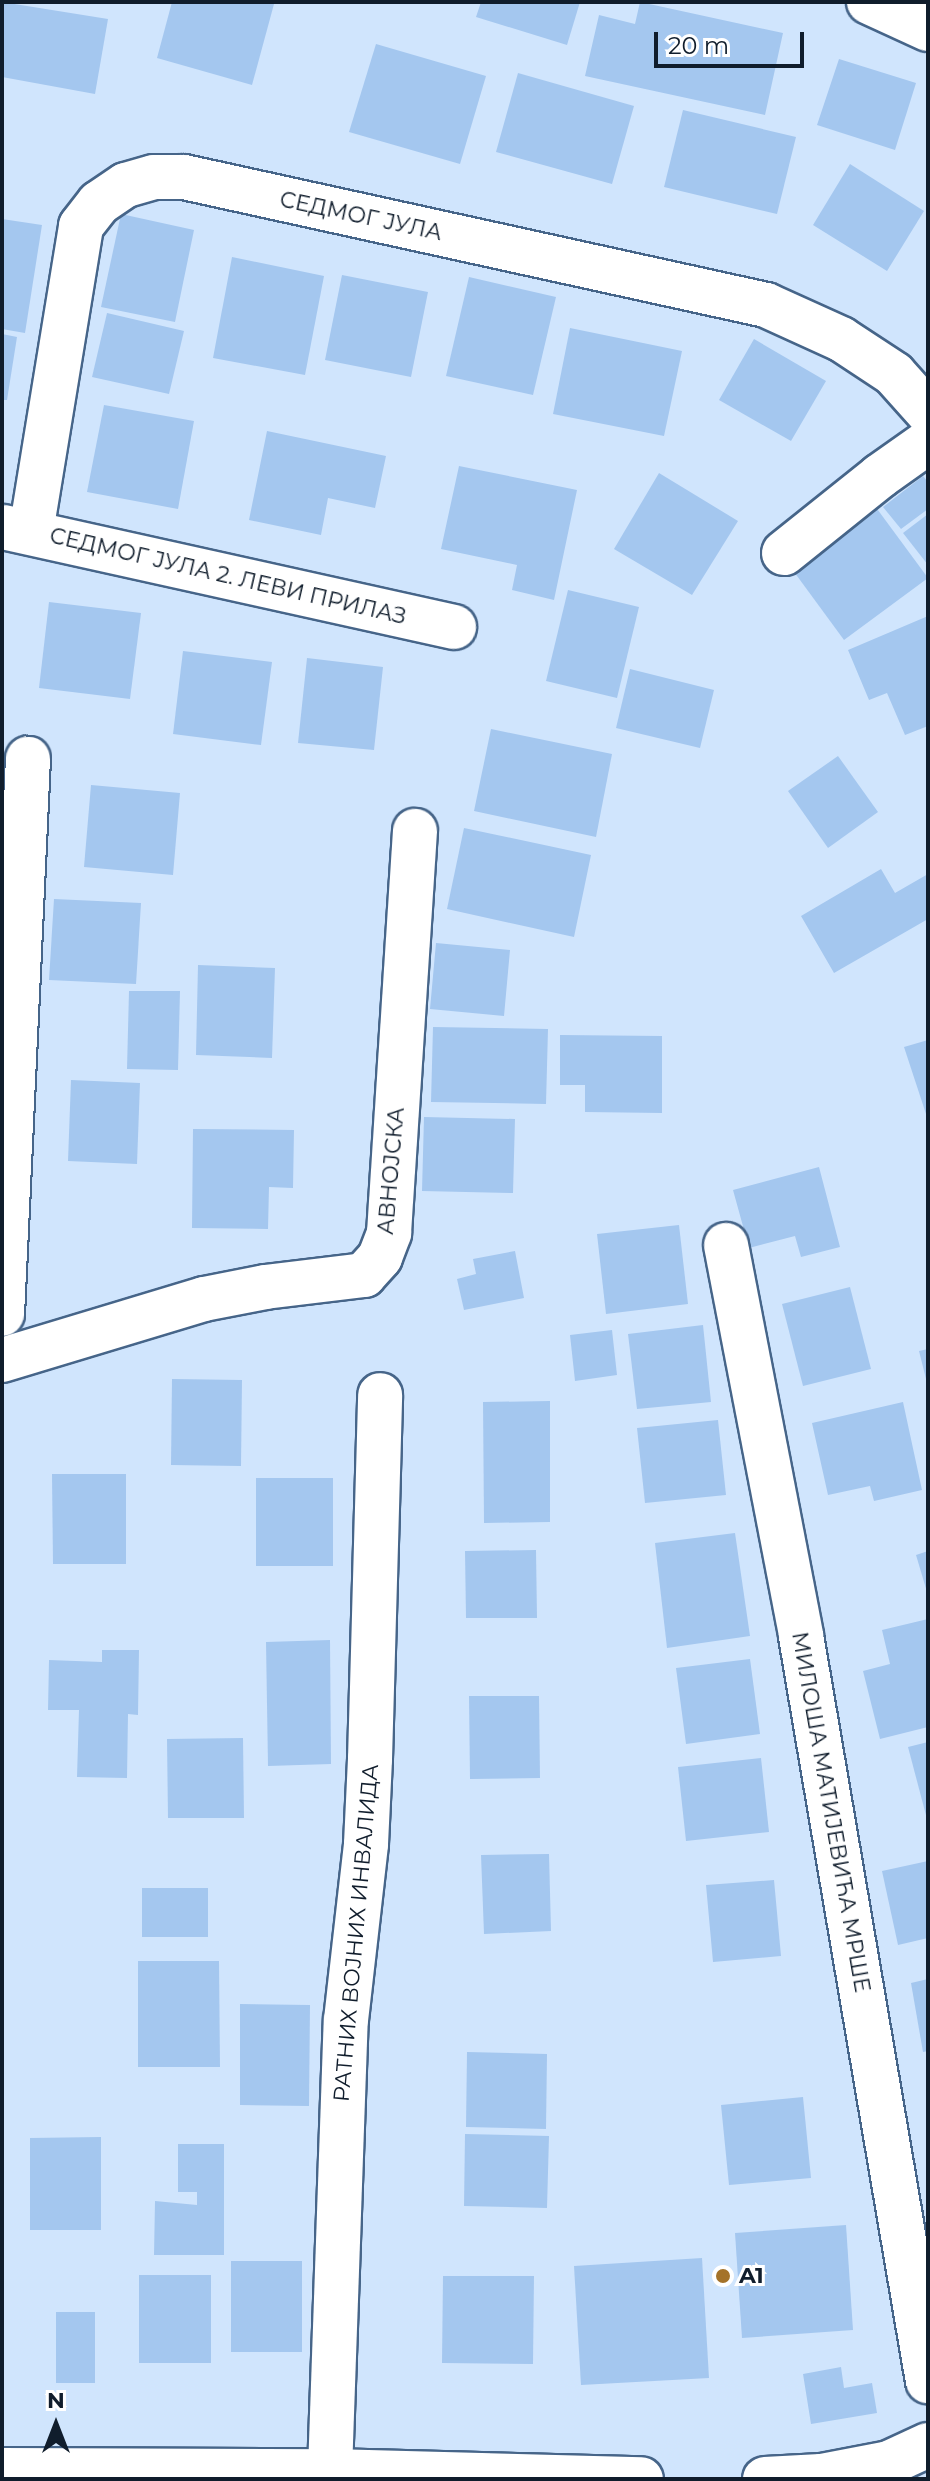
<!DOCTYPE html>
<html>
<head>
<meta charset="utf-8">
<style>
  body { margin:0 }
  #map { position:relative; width:930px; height:2481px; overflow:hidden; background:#d0e5fd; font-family:Montserrat,sans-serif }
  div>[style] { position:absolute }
  .building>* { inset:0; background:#a4c7ef }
  .roads { filter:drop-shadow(2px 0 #466589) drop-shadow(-2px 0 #466589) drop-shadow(0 2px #466589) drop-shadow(0 -2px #466589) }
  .minor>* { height:44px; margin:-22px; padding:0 22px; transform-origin:22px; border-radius:22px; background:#fff }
  .dots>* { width:22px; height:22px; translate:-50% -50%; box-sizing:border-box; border:4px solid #fff; border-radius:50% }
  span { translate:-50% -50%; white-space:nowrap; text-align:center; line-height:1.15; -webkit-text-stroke:6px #fff; paint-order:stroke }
  .street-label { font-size:22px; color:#101d2c }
  .poi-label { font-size:22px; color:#101d2c; font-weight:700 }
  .left { translate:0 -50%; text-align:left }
  .frame { position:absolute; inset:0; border:4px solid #101d2c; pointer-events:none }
  .north { position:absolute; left:16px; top:2385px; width:80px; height:80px; -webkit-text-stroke:6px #fff; paint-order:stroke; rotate:0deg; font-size:22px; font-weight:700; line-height:32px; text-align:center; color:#101d2c }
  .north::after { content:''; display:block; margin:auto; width:28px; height:36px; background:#101d2c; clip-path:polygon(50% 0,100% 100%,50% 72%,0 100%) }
  .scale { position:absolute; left:654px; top:32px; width:150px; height:36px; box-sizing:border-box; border:4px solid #101d2c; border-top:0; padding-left:10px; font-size:24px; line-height:28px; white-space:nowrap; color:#101d2c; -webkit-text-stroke:6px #fff; paint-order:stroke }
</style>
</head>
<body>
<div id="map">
  <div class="building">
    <div style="clip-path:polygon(2px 2px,108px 19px,95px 94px,2px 77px)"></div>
    <div style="clip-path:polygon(172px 2px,274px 4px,252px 85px,157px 58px)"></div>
    <div style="clip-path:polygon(481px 2px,580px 2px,567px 45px,476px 17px)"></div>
    <div style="clip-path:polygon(640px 2px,783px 33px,765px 115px,585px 76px,599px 15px,635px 24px)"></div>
    <div style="clip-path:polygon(376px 44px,486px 76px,460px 164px,349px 132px)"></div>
    <div style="clip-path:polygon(839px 59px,916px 83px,895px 150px,817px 125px)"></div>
    <div style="clip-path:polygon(518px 73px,634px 106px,612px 184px,496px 152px)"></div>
    <div style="clip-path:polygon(683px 110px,796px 137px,777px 214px,664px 187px)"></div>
    <div style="clip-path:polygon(850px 164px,924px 211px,887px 271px,813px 225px)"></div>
    <div style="clip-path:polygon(121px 214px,194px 230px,175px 322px,101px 307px)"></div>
    <div style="clip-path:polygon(2px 219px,42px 225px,25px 333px,2px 329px)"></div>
    <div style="clip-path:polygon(232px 257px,324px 276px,305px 375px,213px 358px)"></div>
    <div style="clip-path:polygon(342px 275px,428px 292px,411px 377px,325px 360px)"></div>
    <div style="clip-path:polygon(469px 277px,556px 297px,533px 395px,446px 376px)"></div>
    <div style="clip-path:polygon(107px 313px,184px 331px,169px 394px,92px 377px)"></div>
    <div style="clip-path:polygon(570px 328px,682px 351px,664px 436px,553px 414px)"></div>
    <div style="clip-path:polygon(2px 334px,17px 337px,7px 400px,2px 400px)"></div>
    <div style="clip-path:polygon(754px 339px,826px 381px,791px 441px,719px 400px)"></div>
    <div style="clip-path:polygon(104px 405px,194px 421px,178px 509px,87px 492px)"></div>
    <div style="clip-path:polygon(267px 431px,386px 456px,375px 508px,328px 498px,321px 535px,249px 520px)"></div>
    <div style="clip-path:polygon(459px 466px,577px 490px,554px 600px,512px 590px,517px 565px,441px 549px)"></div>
    <div style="clip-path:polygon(659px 473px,738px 521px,692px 595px,614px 549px)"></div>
    <div style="clip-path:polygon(923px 476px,928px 482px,928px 509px,901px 529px,883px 507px)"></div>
    <div style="clip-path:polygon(872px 502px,928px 578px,844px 640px,789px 565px)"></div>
    <div style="clip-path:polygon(928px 514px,928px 565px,903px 533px)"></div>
    <div style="clip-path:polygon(568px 590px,639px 607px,617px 698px,546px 681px)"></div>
    <div style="clip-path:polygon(49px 602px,141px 613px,130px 699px,39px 688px)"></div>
    <div style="clip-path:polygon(928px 616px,928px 726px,905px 735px,887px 693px,869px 700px,848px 650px)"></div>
    <div style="clip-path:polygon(183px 651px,272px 662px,261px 745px,173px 734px)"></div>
    <div style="clip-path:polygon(307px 658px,383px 667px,374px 750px,298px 743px)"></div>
    <div style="clip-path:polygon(630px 669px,714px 690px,700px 748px,616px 728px)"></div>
    <div style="clip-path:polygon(491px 729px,612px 754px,596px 837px,474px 811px)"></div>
    <div style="clip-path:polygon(838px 756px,878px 812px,828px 848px,788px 791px)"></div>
    <div style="clip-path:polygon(91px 785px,180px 793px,173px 875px,84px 867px)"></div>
    <div style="clip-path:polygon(464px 828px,591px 855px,574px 937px,447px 909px)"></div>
    <div style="clip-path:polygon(881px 869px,895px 893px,928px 874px,928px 919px,834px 973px,801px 916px)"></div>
    <div style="clip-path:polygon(54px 899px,141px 903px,136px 984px,49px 980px)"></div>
    <div style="clip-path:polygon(436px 943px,510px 950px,504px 1016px,430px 1009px)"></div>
    <div style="clip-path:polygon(198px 965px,275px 968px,272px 1058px,196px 1055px)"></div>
    <div style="clip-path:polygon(129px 991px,180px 991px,178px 1070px,127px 1069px)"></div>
    <div style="clip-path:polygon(433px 1027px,548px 1029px,546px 1104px,431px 1102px)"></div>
    <div style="clip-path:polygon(560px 1035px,662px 1036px,662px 1113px,585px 1112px,585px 1085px,560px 1085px)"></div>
    <div style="clip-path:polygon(928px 1040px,928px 1117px,927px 1117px,904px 1047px)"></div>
    <div style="clip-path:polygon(71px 1080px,140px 1083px,137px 1164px,68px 1161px)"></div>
    <div style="clip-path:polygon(424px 1117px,515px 1119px,513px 1193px,422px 1191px)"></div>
    <div style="clip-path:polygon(193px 1129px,294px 1130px,293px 1188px,269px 1187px,268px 1229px,192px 1228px)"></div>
    <div style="clip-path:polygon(819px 1167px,840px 1247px,801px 1257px,795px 1236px,749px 1248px,733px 1190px)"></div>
    <div style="clip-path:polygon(679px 1225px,688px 1304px,606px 1314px,597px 1234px)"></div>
    <div style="clip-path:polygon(515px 1251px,524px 1298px,464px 1310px,457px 1279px,476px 1274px,473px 1259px)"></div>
    <div style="clip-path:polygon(850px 1287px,871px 1369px,803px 1386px,782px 1304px)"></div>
    <div style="clip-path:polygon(703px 1325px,711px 1402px,637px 1409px,628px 1334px)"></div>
    <div style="clip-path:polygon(612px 1330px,617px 1375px,575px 1381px,570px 1335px)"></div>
    <div style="clip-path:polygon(928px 1349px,928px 1383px,927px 1383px,919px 1351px)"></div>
    <div style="clip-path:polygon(172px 1379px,242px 1380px,241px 1466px,171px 1465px)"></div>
    <div style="clip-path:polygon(550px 1401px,550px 1522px,484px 1523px,483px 1402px)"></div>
    <div style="clip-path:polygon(903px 1402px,922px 1490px,874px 1501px,870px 1486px,828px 1495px,812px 1423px)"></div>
    <div style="clip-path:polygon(718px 1420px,726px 1495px,645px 1503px,637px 1428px)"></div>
    <div style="clip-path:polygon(52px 1474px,126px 1474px,126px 1564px,53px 1564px)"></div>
    <div style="clip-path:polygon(256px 1478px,333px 1478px,333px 1566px,256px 1566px)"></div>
    <div style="clip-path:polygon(735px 1533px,750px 1636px,667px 1648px,655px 1543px)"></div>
    <div style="clip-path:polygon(536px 1550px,537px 1618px,466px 1618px,465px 1551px)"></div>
    <div style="clip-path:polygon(928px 1551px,928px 1592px,927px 1592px,916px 1555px)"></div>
    <div style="clip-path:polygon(928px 1619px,928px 1727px,880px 1739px,863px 1671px,890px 1664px,882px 1630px)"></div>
    <div style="clip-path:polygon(330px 1640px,331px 1764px,268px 1766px,266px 1642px)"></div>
    <div style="clip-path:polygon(102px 1650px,139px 1650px,138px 1715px,128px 1714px,127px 1778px,77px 1777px,79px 1710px,48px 1710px,49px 1660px,102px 1662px)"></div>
    <div style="clip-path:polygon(750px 1659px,760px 1734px,686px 1744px,676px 1668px)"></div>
    <div style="clip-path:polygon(469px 1696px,539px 1696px,540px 1778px,470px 1779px)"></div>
    <div style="clip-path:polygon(243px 1738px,244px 1818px,168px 1818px,167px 1739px)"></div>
    <div style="clip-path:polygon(928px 1742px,928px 1819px,927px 1819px,908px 1747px)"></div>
    <div style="clip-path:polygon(761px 1758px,769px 1832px,686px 1841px,678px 1767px)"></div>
    <div style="clip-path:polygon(549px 1854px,551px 1931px,484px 1934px,481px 1855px)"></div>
    <div style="clip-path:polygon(928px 1861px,928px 1938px,898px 1945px,882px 1871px)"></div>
    <div style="clip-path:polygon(774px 1880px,781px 1956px,713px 1962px,706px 1885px)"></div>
    <div style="clip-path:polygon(142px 1888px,208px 1888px,208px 1937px,142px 1937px)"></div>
    <div style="clip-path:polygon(138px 1961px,219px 1961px,220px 2067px,138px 2067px)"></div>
    <div style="clip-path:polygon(928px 1979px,928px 2051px,923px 2052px,911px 1983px)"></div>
    <div style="clip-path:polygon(240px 2004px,310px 2005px,309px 2106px,240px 2105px)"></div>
    <div style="clip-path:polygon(467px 2052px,547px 2054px,546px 2129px,466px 2127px)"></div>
    <div style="clip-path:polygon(803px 2097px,811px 2178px,729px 2185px,721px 2105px)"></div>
    <div style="clip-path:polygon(465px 2134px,549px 2136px,547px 2208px,464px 2206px)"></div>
    <div style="clip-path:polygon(101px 2137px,101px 2230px,30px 2230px,30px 2138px)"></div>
    <div style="clip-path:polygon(178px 2144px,224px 2144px,224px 2255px,154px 2255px,155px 2201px,197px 2205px,197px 2192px,178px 2192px)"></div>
    <div style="clip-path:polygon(846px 2225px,853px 2330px,742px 2338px,735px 2233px)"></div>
    <div style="clip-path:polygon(702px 2258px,709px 2378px,581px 2385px,574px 2266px)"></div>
    <div style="clip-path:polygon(231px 2261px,302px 2261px,302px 2352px,231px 2352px)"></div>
    <div style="clip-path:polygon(139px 2275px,211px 2275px,211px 2363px,139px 2363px)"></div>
    <div style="clip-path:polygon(443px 2276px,534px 2276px,533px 2364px,442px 2363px)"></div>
    <div style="clip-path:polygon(56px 2312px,95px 2312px,95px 2383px,56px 2383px)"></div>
    <div style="clip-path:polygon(841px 2367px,844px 2388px,872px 2383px,877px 2413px,811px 2424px,803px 2374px)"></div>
  </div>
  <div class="roads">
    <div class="minor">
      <div style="left:869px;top:2px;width:65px;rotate:24.6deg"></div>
      <div style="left:3px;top:527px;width:462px;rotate:12.5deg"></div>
      <div style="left:31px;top:532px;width:310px;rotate:-80.7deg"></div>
      <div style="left:81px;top:226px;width:29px;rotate:-52deg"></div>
      <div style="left:99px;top:203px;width:32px;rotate:-34deg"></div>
      <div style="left:126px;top:185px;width:29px;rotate:-16deg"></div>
      <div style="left:154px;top:177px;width:30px"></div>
      <div style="left:184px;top:177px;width:596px;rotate:12.4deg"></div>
      <div style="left:766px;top:305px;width:82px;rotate:24.4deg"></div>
      <div style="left:841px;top:339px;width:64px;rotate:33.4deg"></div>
      <div style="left:894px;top:374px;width:51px;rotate:48.2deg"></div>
      <div style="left:784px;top:553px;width:123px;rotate:-38.7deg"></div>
      <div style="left:880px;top:476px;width:59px;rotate:-35.3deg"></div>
      <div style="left:726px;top:1245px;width:398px;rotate:79.1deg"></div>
      <div style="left:801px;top:1636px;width:756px;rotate:80.33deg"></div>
      <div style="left:2px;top:1314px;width:556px;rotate:-87.32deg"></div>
      <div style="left:2px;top:1360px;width:211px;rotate:-16.8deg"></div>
      <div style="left:204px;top:1299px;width:62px;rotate:-11.1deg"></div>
      <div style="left:265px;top:1287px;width:100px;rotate:-6.9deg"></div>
      <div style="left:364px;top:1275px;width:24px;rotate:-48deg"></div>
      <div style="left:380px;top:1257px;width:26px;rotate:-69deg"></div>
      <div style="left:389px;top:1233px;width:403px;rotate:-86.3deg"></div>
      <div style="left:2px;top:2470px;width:328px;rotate:0.2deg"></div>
      <div style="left:330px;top:2471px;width:311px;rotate:1.5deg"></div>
      <div style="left:330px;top:2471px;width:451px;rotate:-88deg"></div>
      <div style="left:346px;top:2020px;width:177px;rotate:-83.5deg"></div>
      <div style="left:366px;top:1844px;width:85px;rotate:-87.3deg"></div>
      <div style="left:370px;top:1759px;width:364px;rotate:-88.4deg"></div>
      <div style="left:765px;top:2479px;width:56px;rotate:-3.1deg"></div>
      <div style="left:821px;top:2476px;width:69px;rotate:-10.8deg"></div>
      <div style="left:889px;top:2463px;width:43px;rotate:-24.8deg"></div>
    </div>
  </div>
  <div class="dots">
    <div style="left:723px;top:2276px;background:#a47229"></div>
  </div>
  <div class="street-label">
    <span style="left:361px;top:216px;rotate:12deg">СЕДМОГ ЈУЛА</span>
    <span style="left:228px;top:576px;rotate:13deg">СЕДМОГ ЈУЛА 2. ЛЕВИ ПРИЛАЗ</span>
    <span style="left:391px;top:1171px;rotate:-85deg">АВНОЈСКА</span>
    <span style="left:831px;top:1812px;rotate:80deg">МИЛОША МАТИЈЕВИЋА МРШЕ</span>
    <span style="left:356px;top:1933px;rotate:-85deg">РАТНИХ ВОЈНИХ ИНВАЛИДА</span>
  </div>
  <div class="poi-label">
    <span class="left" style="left:739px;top:2276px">A1</span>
  </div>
  <div class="frame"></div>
  <div class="north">N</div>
  <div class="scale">20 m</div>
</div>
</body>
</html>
